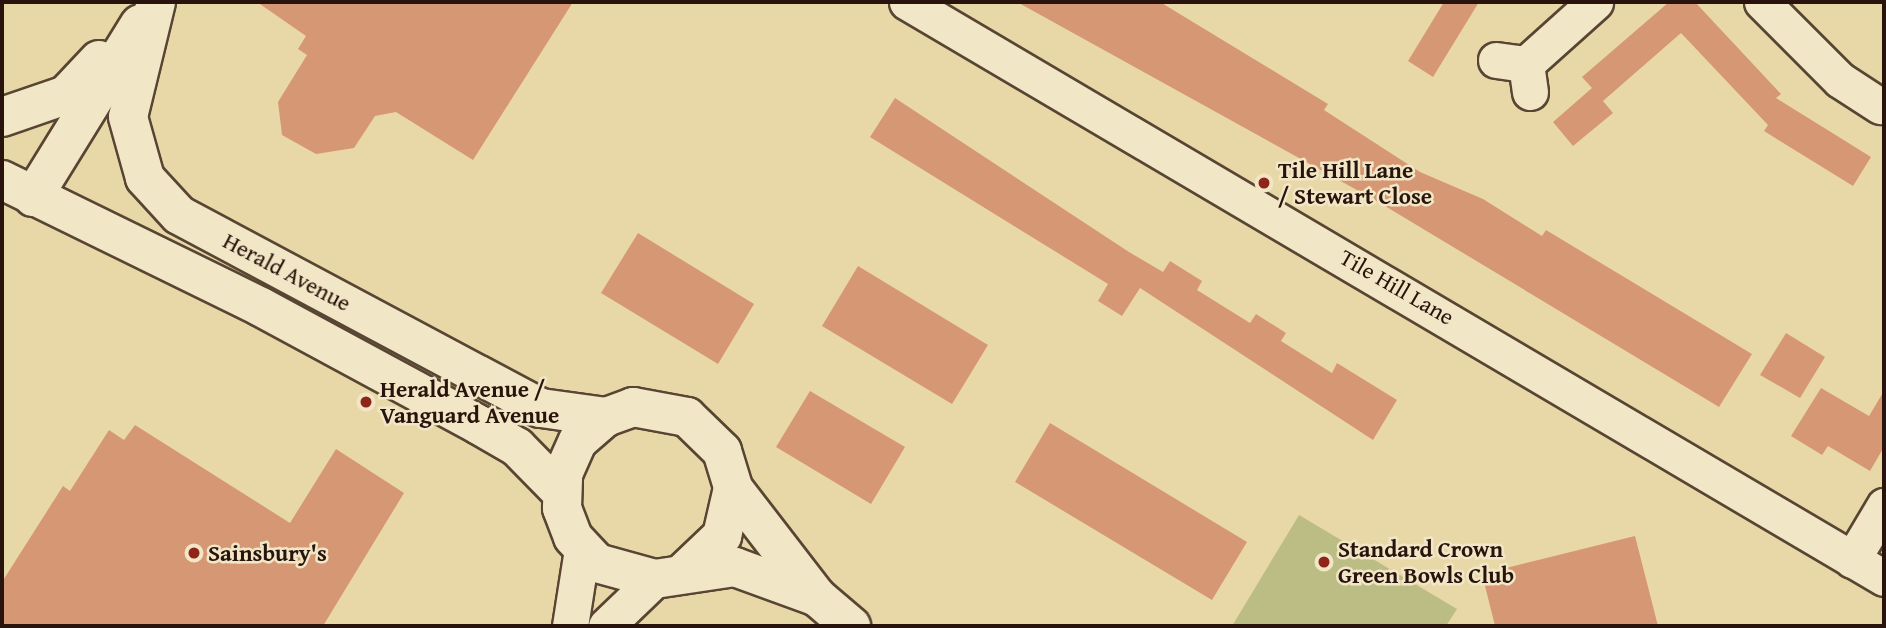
<!DOCTYPE html>
<html>
<head>
<meta charset="utf-8">
<style>
  body { margin:0 }
  #map { position:relative; width:1886px; height:628px; overflow:hidden; background:#e9d8a7; font-family:"Gentium Book Plus",serif }
  div>[style] { position:absolute }
  .green>* { inset:0; background:#bbbd84 }
  .building>* { inset:0; background:#d69874 }
  .roads { filter:drop-shadow(2px 0 #584533) drop-shadow(-2px 0 #584533) drop-shadow(0 2px #584533) drop-shadow(0 -2px #584533) }
  .street>* { height:35px; margin:-17.5px; padding:0 17.5px; transform-origin:17.5px; border-radius:17.5px; background:#f1e6c6 }
  .secondary>* { height:38px; margin:-19px; padding:0 19px; transform-origin:19px; border-radius:19px; background:#f1e6c6 }
  .dots>* { width:19px; height:19px; translate:-50% -50%; box-sizing:border-box; border:4px solid #f1e6c6; border-radius:50% }
  span { translate:-50% -50%; white-space:nowrap; text-align:center; line-height:1.15; -webkit-text-stroke:5px #f1e6c6; paint-order:stroke }
  .poi-label { font-size:23px; color:#28140c; font-weight:700 }
  .left { translate:0 -50%; text-align:left }
  .street-label { font-size:23px; color:#28140c }
  .frame { position:absolute; inset:0; border:4px solid #28140c; pointer-events:none }
</style>
</head>
<body>
<div id="map">
  <div class="green">
    <div style="clip-path:polygon(1299px 515px,1457px 609px,1446px 626px,1232px 626px)"></div>
  </div>
  <div class="building">
    <div style="clip-path:polygon(257px 2px,573px 2px,473px 160px,396px 112px,375px 116px,354px 148px,316px 154px,282px 135px,278px 102px,307px 55px,298px 49px,306px 36px)"></div>
    <div style="clip-path:polygon(1017px 2px,1160px 2px,1328px 104px,1324px 110px,1420px 172px,1483px 199px,1542px 236px,1546px 230px,1752px 354px,1719px 407px,1375px 200px)"></div>
    <div style="clip-path:polygon(1444px 2px,1479px 2px,1433px 77px,1408px 61px)"></div>
    <div style="clip-path:polygon(1669px 2px,1695px 2px,1781px 94px,1776px 98px,1871px 157px,1853px 186px,1764px 131px,1768px 125px,1681px 33px,1603px 101px,1598px 95px,1613px 113px,1573px 146px,1553px 122px,1592px 88px,1582px 77px)"></div>
    <div style="clip-path:polygon(895px 98px,1129px 252px,1163px 272px,1170px 261px,1202px 281px,1197px 290px,1250px 323px,1256px 314px,1286px 333px,1281px 341px,1332px 373px,1337px 363px,1397px 400px,1373px 440px,1140px 288px,1122px 316px,1098px 301px,1108px 284px,870px 137px)"></div>
    <div style="clip-path:polygon(638px 233px,754px 304px,718px 364px,601px 293px)"></div>
    <div style="clip-path:polygon(858px 266px,988px 345px,952px 404px,822px 326px)"></div>
    <div style="clip-path:polygon(1786px 333px,1825px 357px,1800px 398px,1760px 375px)"></div>
    <div style="clip-path:polygon(1821px 388px,1869px 416px,1884px 391px,1884px 447px,1870px 471px,1828px 446px,1822px 455px,1791px 436px)"></div>
    <div style="clip-path:polygon(810px 391px,905px 447px,871px 504px,776px 447px)"></div>
    <div style="clip-path:polygon(1050px 423px,1247px 542px,1212px 600px,1015px 482px)"></div>
    <div style="clip-path:polygon(135px 425px,290px 523px,336px 449px,404px 493px,323px 626px,2px 626px,2px 582px,63px 486px,70px 491px,109px 430px,124px 440px)"></div>
    <div style="clip-path:polygon(1635px 536px,1658px 626px,1495px 626px,1482px 574px)"></div>
  </div>
  <div class="roads">
    <div class="street">
      <div style="left:907px;top:2px;width:1134px;rotate:30.52deg"></div>
      <div style="left:1762px;top:2px;width:110px;rotate:45deg"></div>
      <div style="left:1840px;top:80px;width:48px;rotate:33deg"></div>
      <div style="left:1496px;top:60px;width:30px;rotate:8deg"></div>
      <div style="left:1530px;top:92px;width:28px;rotate:-98deg"></div>
      <div style="left:1526px;top:64px;width:93px;rotate:-41.9deg"></div>
      <div style="left:1852px;top:560px;width:63px;rotate:-59.3deg"></div>
      <div style="left:570px;top:626px;width:78px;rotate:-81.1deg"></div>
      <div style="left:606px;top:626px;width:68px;rotate:-43.8deg"></div>
    </div>
    <div class="secondary">
      <div style="left:156px;top:2px;width:118px;rotate:103.7deg"></div>
      <div style="left:128px;top:117px;width:63px;rotate:74.4deg"></div>
      <div style="left:145px;top:178px;width:50px;rotate:47.4deg"></div>
      <div style="left:179px;top:215px;width:410px;rotate:28.1deg"></div>
      <div style="left:541px;top:408px;width:66px;rotate:7.9deg"></div>
      <div style="left:2px;top:117px;width:68px;rotate:-19deg"></div>
      <div style="left:66px;top:95px;width:48px;rotate:-46.7deg"></div>
      <div style="left:2px;top:180px;width:288px;rotate:26.1deg"></div>
      <div style="left:261px;top:307px;width:248px;rotate:28.4deg"></div>
      <div style="left:479px;top:425px;width:44px;rotate:30.1deg"></div>
      <div style="left:517px;top:447px;width:63px;rotate:45.6deg"></div>
      <div style="left:33px;top:197px;width:203px;rotate:-58.3deg"></div>
      <div style="left:686px;top:570px;width:50px;rotate:-43.4deg"></div>
      <div style="left:722px;top:536px;width:49px;rotate:-77.1deg"></div>
      <div style="left:817px;top:597px;width:87px;rotate:-159.9deg"></div>
      <div style="left:735px;top:567px;width:81px;rotate:171.5deg"></div>
      <div style="left:655px;top:579px;width:60px;rotate:-164.6deg"></div>
      <div style="left:597px;top:563px;width:35px;rotate:-133deg"></div>
      <div style="left:573px;top:537px;width:31px;rotate:-111deg"></div>
      <div style="left:562px;top:508px;width:34px;rotate:-88deg"></div>
      <div style="left:563px;top:474px;width:36px;rotate:-66deg"></div>
      <div style="left:578px;top:441px;width:37px;rotate:-41deg"></div>
      <div style="left:606px;top:417px;width:29px;rotate:-20deg"></div>
      <div style="left:633px;top:407px;width:55px;rotate:10.5deg"></div>
      <div style="left:687px;top:417px;width:49px;rotate:44.2deg"></div>
      <div style="left:722px;top:451px;width:39px;rotate:73deg"></div>
      <div style="left:733px;top:488px;width:138px;rotate:52.4deg"></div>
      <div style="left:817px;top:597px;width:45px;rotate:40.5deg"></div>
    </div>
  </div>
  <div class="dots">
    <div style="left:1264px;top:183px;background:#8f2418"></div>
    <div style="left:366px;top:402px;background:#8f2418"></div>
    <div style="left:194px;top:553px;background:#8f2418"></div>
    <div style="left:1324px;top:562px;background:#8f2418"></div>
  </div>
  <div class="poi-label">
    <span class="left" style="left:1278px;top:183px">Tile Hill Lane<br>/ Stewart Close</span>
    <span class="left" style="left:380px;top:402px">Herald Avenue /<br>Vanguard Avenue</span>
    <span class="left" style="left:1338px;top:562px">Standard Crown<br>Green Bowls Club</span>
    <span class="left" style="left:208px;top:553px">Sainsbury's</span>
  </div>
  <div class="street-label">
    <span style="left:287px;top:272px;rotate:28deg">Herald Avenue</span>
    <span style="left:1397px;top:287px;rotate:30deg">Tile Hill Lane</span>
  </div>
  <div class="frame"></div>
</div>
</body>
</html>
